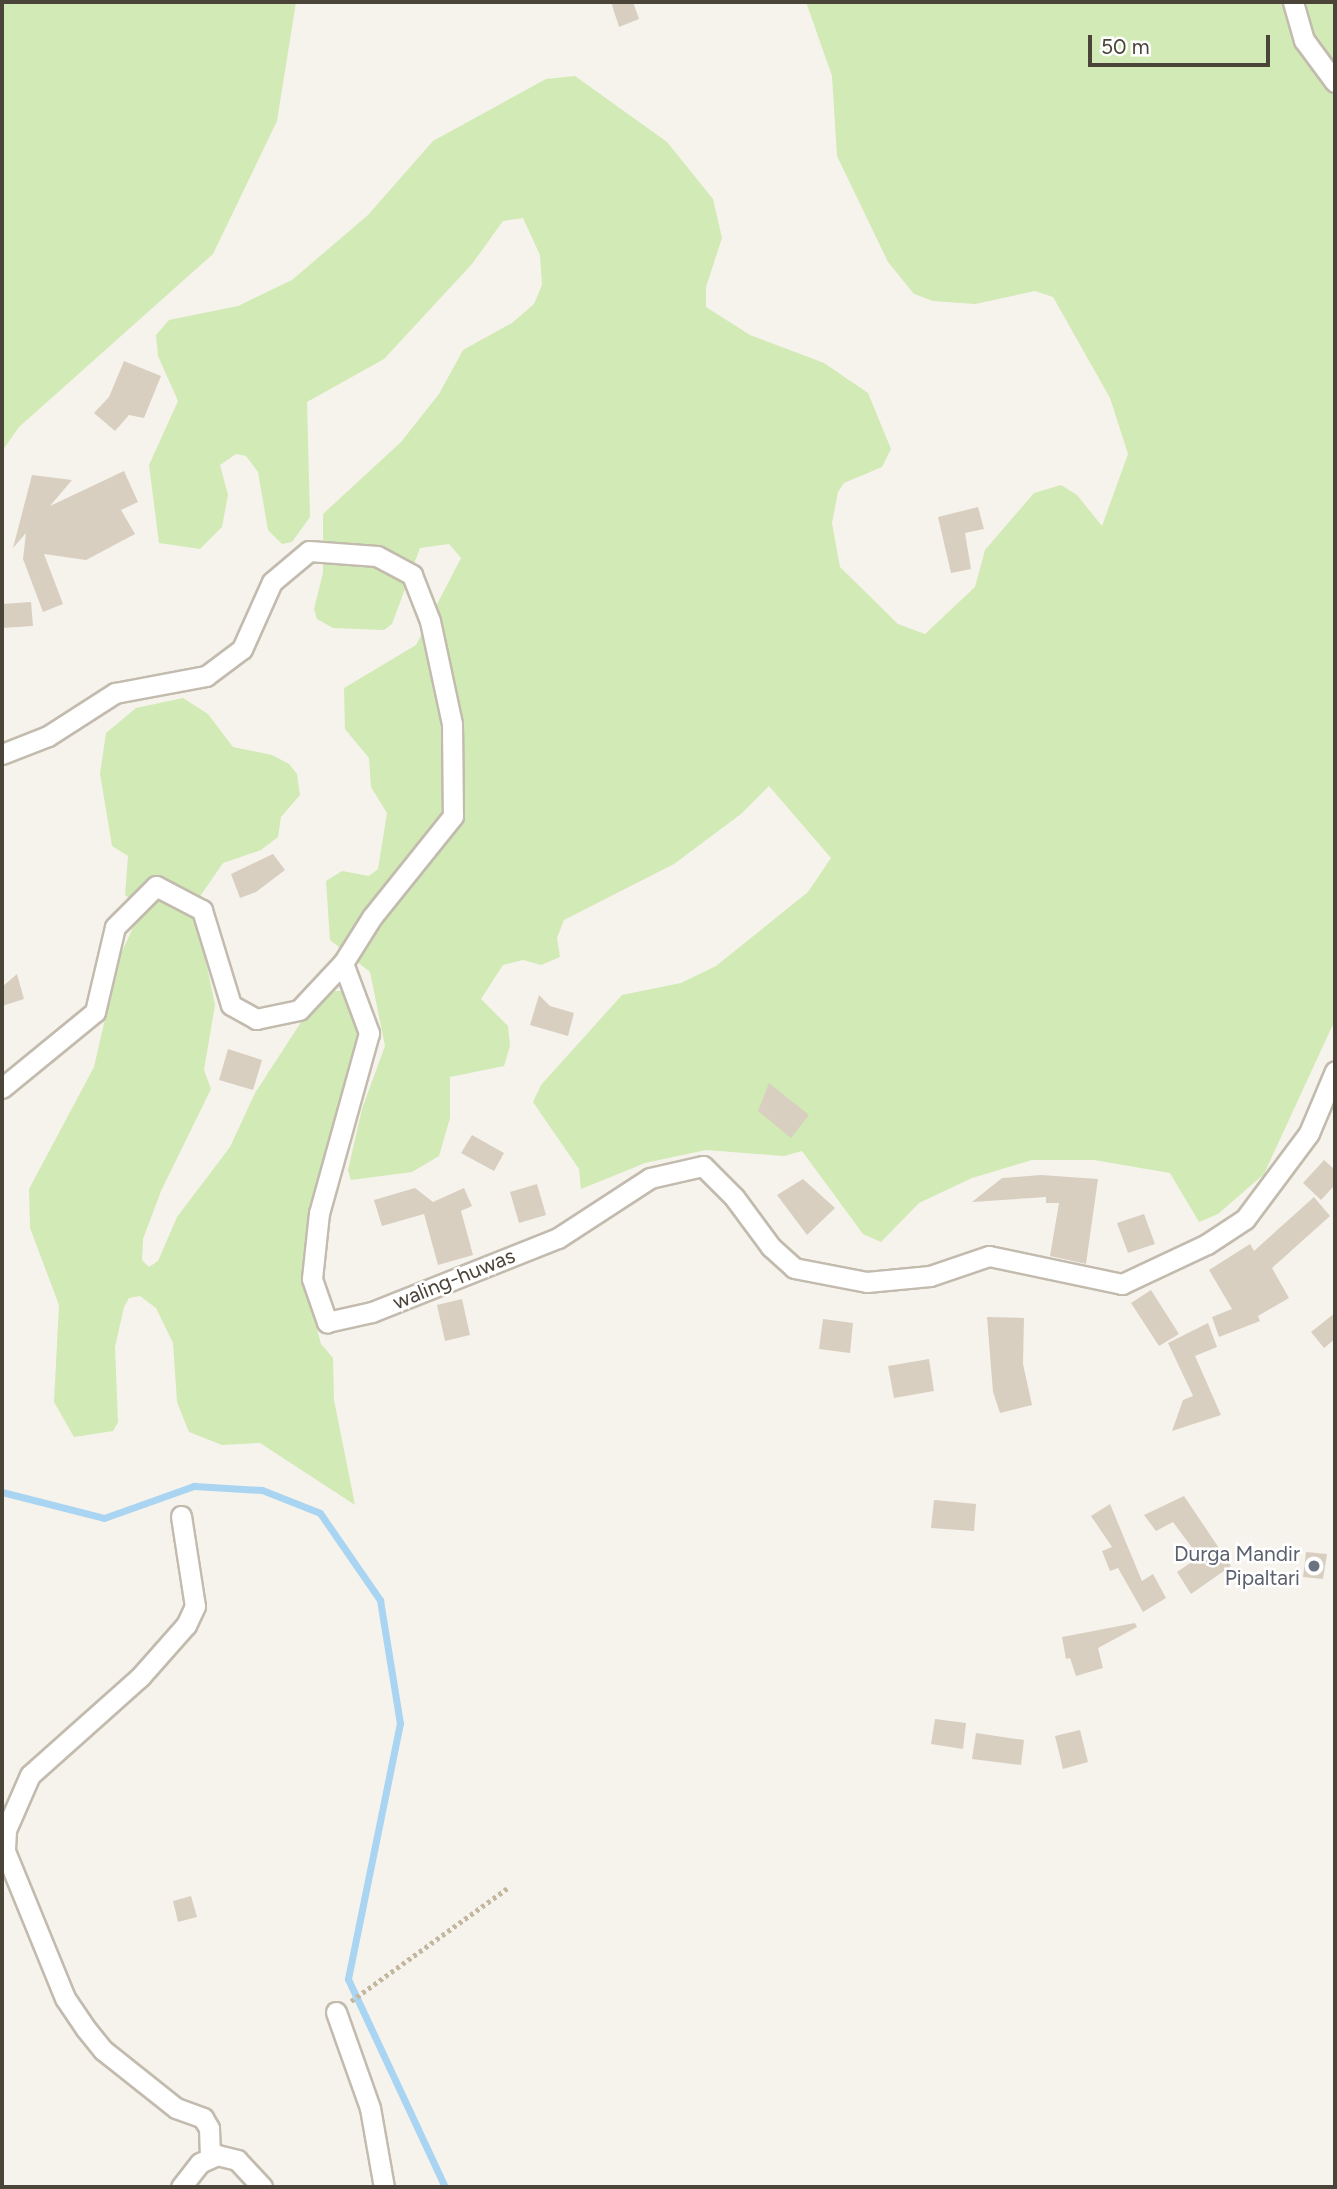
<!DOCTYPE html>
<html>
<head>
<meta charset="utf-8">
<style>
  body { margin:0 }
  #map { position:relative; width:1337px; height:2189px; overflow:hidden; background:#f6f3ec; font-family:Figtree,sans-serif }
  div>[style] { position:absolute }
  .green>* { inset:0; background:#d2eab5 }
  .stream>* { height:7px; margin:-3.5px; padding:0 3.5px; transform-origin:3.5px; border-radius:3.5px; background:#a9d4f2 }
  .building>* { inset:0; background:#d8cfc1 }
  .path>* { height:4.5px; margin-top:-2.25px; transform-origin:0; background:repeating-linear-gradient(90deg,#c4b79f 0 3.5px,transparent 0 7px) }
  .roads { filter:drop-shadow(2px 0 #c2bbae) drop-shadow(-2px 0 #c2bbae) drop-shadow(0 2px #c2bbae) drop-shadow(0 -2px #c2bbae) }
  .minor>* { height:19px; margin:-9.5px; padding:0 9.5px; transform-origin:9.5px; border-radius:9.5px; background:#fff }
  .dots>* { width:19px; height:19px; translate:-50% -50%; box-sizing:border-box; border:4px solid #fff; border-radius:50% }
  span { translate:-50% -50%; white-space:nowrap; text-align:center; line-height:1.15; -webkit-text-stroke:5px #fff; paint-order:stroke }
  .street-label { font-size:21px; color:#4b4439 }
  .worship-label { font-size:21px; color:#5b616d }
  .right { translate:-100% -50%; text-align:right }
  .frame { position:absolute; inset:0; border:4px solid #4b4439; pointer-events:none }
  .scale { position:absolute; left:1088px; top:35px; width:182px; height:32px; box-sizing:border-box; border:4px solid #4b4439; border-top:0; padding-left:9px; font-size:21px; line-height:24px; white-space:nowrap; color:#4b4439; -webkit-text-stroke:5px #fff; paint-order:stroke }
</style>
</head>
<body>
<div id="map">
  <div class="green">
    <div style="clip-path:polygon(2px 2px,296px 2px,277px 121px,213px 254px,19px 427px,2px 451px)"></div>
    <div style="clip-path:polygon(806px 2px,1335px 2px,1335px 1020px,1264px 1174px,1218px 1214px,1199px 1222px,1170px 1173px,1094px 1160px,1032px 1160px,972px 1178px,919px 1203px,881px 1242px,863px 1234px,802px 1151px,784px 1156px,706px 1150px,645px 1163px,581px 1189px,579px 1169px,533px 1102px,541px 1085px,622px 995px,681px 983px,716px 966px,808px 892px,831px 858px,769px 786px,741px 814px,674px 864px,564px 920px,557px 938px,560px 957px,541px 965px,523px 960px,503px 965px,481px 999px,508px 1026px,510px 1046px,504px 1066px,450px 1077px,450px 1118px,439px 1156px,412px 1172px,351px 1180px,348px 1170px,362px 1109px,385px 1046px,370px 972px,330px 940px,326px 881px,342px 871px,369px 876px,378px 869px,387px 813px,371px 787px,369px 758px,345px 729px,344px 688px,416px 645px,461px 558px,449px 544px,420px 548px,392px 624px,384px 630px,333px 628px,317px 619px,314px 609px,323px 573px,323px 514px,401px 442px,439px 394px,463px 350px,512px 323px,534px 304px,542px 285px,540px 255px,523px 218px,503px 221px,472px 264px,384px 359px,307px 402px,310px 517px,292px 542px,282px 544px,268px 530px,258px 472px,246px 456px,236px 454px,220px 465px,228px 495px,222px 527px,200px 549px,159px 543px,149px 465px,178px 401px,158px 356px,156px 335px,169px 320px,238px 306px,292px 280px,368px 215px,433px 141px,546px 79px,575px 76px,667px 142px,713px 199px,722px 238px,706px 287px,706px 307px,750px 335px,824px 363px,868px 393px,891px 449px,882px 467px,844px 483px,838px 492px,832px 523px,840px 567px,898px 624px,925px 634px,975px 587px,985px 550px,1034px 493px,1061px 485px,1077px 495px,1102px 526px,1128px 454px,1110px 398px,1053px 297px,1035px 291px,975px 304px,933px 301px,914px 294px,888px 262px,837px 156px,832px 76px)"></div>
    <div style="clip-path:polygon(183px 698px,208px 714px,233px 747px,272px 755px,289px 764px,297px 774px,300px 795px,281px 817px,278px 837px,261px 850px,223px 863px,194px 905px,215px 1005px,204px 1070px,211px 1089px,161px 1191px,143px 1239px,142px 1260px,149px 1267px,158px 1261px,177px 1217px,230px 1147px,255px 1093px,309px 1010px,330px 991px,348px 991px,363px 1038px,315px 1196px,302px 1275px,321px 1344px,333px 1358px,334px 1400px,355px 1505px,260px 1443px,222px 1445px,189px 1432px,177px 1402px,173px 1343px,156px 1308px,140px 1296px,129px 1298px,124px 1307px,115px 1347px,118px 1422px,113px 1431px,74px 1437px,54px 1402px,59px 1305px,30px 1228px,29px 1189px,94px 1067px,119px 958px,142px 908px,125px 895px,128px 856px,112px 846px,100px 774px,106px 733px,136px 708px)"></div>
  </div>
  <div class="stream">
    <div style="left:2px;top:1492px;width:105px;rotate:14.3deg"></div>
    <div style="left:104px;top:1518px;width:96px;rotate:-19.6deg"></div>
    <div style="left:194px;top:1486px;width:68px;rotate:3.4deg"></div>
    <div style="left:262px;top:1490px;width:62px;rotate:21.6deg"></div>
    <div style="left:320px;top:1513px;width:106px;rotate:55.4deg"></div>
    <div style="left:380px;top:1600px;width:125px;rotate:80.8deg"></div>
    <div style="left:400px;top:1723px;width:261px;rotate:101.5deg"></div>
    <div style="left:348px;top:1979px;width:230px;rotate:65deg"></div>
  </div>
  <div class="building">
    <div style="clip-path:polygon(611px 2px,633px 2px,639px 19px,619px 27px)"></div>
    <div style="clip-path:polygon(124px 361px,161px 376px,144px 418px,129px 415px,115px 431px,94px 413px,109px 397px)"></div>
    <div style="clip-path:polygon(124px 471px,138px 502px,121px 510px,135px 534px,86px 560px,44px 554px,63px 604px,43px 612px,23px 559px,26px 533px,13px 548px,32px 475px,72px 480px,50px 506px)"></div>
    <div style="clip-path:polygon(978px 507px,984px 529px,965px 533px,971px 569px,951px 573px,938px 517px)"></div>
    <div style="clip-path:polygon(31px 602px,33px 626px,2px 628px,2px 604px)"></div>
    <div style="clip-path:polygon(273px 854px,285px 870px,256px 892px,240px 898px,231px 874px)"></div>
    <div style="clip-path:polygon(17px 974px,24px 999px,2px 1006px,2px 987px)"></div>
    <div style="clip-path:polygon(539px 995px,550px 1006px,574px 1013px,568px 1036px,530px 1025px)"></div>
    <div style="clip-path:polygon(228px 1049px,262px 1060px,253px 1090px,219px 1080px)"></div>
    <div style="clip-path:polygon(769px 1083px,809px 1115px,791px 1138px,758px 1111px)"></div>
    <div style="clip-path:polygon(472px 1135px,504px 1153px,494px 1171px,461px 1153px)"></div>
    <div style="clip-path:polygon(1324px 1160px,1335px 1170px,1335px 1185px,1321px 1200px,1303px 1183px)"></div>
    <div style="clip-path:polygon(1041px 1175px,1098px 1179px,1086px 1264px,1050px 1256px,1059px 1203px,1046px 1203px,1046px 1197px,972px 1202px,1002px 1178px)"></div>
    <div style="clip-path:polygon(803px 1179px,835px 1208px,807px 1235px,777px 1195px)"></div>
    <div style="clip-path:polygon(537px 1184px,546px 1215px,519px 1223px,510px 1192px)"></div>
    <div style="clip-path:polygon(415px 1188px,433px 1202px,464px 1188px,472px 1206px,461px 1211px,473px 1255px,438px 1265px,424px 1214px,382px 1226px,374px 1200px)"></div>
    <div style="clip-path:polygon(1314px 1197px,1330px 1216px,1272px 1268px,1289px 1298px,1258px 1316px,1260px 1321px,1219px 1337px,1212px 1317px,1232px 1309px,1209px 1270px,1250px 1244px,1254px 1251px)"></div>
    <div style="clip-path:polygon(1144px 1214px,1155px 1244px,1128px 1253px,1117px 1223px)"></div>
    <div style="clip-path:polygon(1151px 1290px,1179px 1334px,1159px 1346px,1131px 1303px)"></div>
    <div style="clip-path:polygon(462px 1299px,470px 1335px,445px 1341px,437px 1305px)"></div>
    <div style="clip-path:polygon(1335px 1313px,1335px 1339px,1324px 1348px,1311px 1332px)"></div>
    <div style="clip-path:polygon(987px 1317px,1024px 1318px,1023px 1364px,1032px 1405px,1000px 1413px,993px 1392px)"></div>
    <div style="clip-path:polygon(823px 1319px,853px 1323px,850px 1353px,819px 1349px)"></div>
    <div style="clip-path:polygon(1208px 1323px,1217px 1347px,1195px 1356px,1221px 1415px,1172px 1431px,1183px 1400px,1193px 1396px,1168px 1343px)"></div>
    <div style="clip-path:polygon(929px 1359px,934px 1391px,894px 1398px,888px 1366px)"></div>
    <div style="clip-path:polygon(1184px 1496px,1231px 1566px,1191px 1594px,1177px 1572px,1199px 1557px,1173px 1522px,1156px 1531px,1144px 1515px)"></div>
    <div style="clip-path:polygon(934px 1500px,976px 1504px,974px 1531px,931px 1528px)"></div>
    <div style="clip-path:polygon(1110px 1504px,1142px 1581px,1153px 1574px,1166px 1598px,1143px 1612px,1118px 1568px,1110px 1571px,1102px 1551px,1112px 1547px,1091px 1516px)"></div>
    <div style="clip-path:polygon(1306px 1552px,1327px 1554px,1323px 1579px,1303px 1577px)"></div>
    <div style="clip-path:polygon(1135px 1623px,1137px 1627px,1098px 1648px,1103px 1668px,1076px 1676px,1070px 1658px,1066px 1659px,1062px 1637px)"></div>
    <div style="clip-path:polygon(935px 1719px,966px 1723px,963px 1749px,931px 1744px)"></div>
    <div style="clip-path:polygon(1080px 1730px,1088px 1762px,1063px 1769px,1055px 1736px)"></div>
    <div style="clip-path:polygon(976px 1733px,1024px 1740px,1021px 1765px,972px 1759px)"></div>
    <div style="clip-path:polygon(191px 1896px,197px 1917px,178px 1922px,173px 1901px)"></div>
  </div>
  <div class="path">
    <div style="left:351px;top:2001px;width:195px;rotate:-35.8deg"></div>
  </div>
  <div class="roads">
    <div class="minor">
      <div style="left:1293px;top:2px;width:40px;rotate:74deg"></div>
      <div style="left:1304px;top:40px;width:52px;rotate:53.6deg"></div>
      <div style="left:2px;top:754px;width:49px;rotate:-21.4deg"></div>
      <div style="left:48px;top:736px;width:80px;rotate:-32.7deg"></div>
      <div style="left:115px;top:693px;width:93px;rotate:-10.6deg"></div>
      <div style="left:206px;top:676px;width:45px;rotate:-36.9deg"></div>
      <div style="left:242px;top:649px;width:73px;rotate:-65.9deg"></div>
      <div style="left:272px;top:582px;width:48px;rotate:-40deg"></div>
      <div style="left:309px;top:551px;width:68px;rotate:4.2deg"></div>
      <div style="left:377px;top:556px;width:40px;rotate:28deg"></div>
      <div style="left:412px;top:575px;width:49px;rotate:68.6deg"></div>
      <div style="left:430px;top:621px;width:105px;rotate:77.9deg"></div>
      <div style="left:452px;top:724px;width:92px;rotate:89.4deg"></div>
      <div style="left:453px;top:816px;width:129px;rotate:128.7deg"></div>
      <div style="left:372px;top:917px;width:54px;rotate:122.2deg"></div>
      <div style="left:2px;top:1088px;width:120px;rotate:-39.3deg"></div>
      <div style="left:95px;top:1012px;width:87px;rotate:-76.8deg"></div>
      <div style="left:115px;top:927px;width:58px;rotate:-45deg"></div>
      <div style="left:156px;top:886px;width:52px;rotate:27.6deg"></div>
      <div style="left:202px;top:910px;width:99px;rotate:73deg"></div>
      <div style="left:231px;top:1005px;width:29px;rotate:29deg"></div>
      <div style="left:256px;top:1019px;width:44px;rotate:-11.8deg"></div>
      <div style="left:299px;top:1010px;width:64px;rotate:-46.9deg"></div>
      <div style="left:343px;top:963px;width:75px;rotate:69.6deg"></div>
      <div style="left:369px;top:1033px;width:187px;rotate:105.5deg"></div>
      <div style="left:319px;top:1213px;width:66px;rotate:96.1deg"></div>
      <div style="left:312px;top:1279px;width:46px;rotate:70.8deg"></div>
      <div style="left:327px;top:1322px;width:46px;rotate:-12.5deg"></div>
      <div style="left:372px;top:1312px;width:200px;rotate:-21.7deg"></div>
      <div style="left:558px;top:1238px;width:110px;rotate:-33.1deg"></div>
      <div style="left:650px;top:1178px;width:54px;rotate:-12.8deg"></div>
      <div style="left:703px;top:1166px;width:44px;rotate:45deg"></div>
      <div style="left:734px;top:1197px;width:62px;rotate:53.5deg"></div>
      <div style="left:771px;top:1247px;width:31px;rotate:42deg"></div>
      <div style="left:794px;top:1268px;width:74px;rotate:10.9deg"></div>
      <div style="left:867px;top:1282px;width:63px;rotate:-5.4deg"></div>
      <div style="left:930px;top:1276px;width:62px;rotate:-18.7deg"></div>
      <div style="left:989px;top:1256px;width:136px;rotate:11.9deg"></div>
      <div style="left:1122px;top:1284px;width:94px;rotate:-25.2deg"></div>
      <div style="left:1207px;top:1244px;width:45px;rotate:-33.3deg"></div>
      <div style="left:1245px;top:1219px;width:107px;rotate:-53.3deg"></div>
      <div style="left:1309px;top:1133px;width:67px;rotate:-67.2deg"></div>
      <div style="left:181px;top:1516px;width:91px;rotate:81.2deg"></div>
      <div style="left:195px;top:1606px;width:21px;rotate:115deg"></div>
      <div style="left:186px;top:1625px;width:69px;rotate:131.5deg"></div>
      <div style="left:140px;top:1677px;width:147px;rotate:138.3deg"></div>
      <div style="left:30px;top:1775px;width:60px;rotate:113.6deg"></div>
      <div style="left:6px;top:1830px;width:21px;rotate:93deg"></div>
      <div style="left:5px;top:1851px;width:159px;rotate:67.8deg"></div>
      <div style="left:65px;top:1998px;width:37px;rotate:56deg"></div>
      <div style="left:86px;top:2029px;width:27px;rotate:51deg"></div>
      <div style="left:103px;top:2050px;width:93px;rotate:38.5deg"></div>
      <div style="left:176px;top:2108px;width:29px;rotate:20deg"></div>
      <div style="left:203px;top:2118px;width:12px;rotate:59deg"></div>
      <div style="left:209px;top:2128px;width:30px;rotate:88deg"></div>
      <div style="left:336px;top:2012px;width:102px;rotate:70.5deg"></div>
      <div style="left:370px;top:2108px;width:80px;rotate:80deg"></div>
      <div style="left:181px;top:2187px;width:31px;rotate:-52deg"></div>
      <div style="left:200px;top:2163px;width:19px;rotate:-25deg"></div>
      <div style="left:217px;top:2155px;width:21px;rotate:14deg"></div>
      <div style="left:237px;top:2160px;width:37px;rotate:47deg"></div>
    </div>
  </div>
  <div class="dots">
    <div style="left:1314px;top:1566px;background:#6b7280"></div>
  </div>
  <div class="street-label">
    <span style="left:454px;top:1279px;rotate:-22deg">waling-huwas</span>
  </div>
  <div class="worship-label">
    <span class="right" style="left:1300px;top:1566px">Durga Mandir<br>Pipaltari</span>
  </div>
  <div class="frame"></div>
  <div class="scale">50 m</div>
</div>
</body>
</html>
